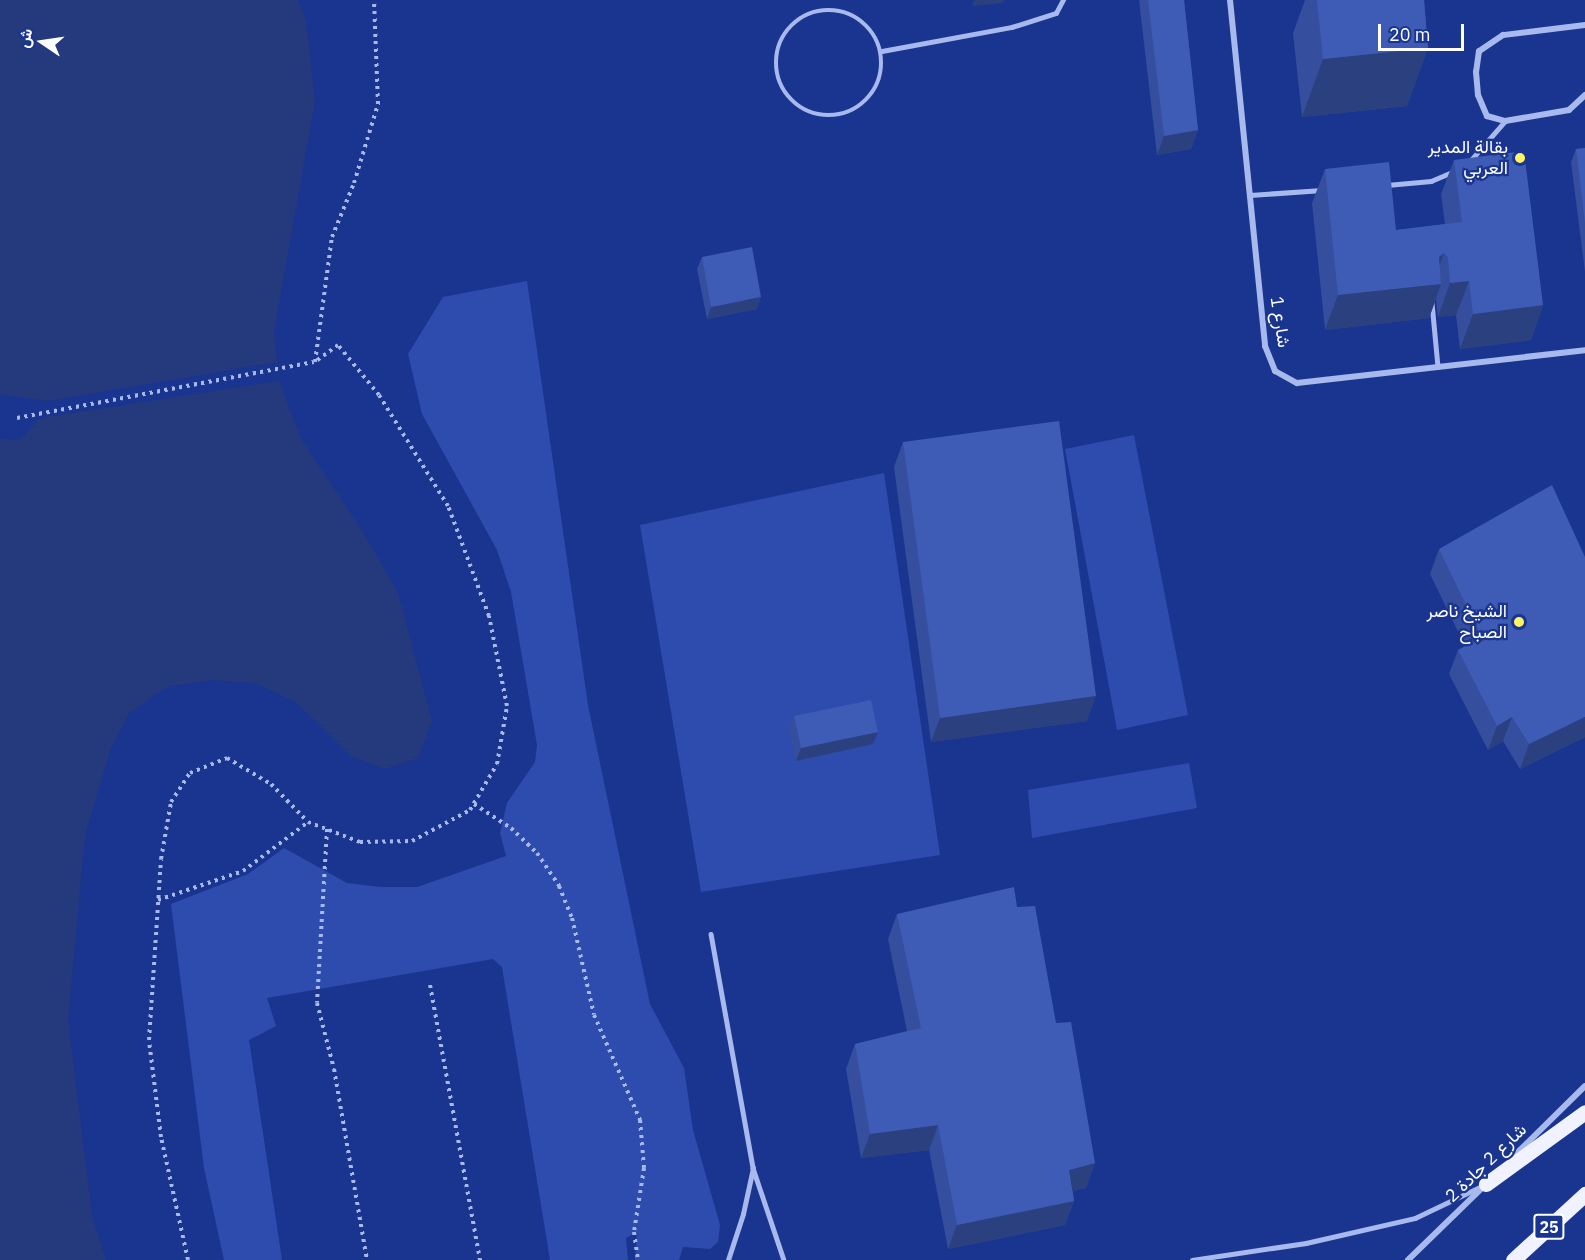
<!DOCTYPE html>
<html>
<head>
<meta charset="utf-8">
<style>
  body { margin:0 }
  #map { position:relative; width:1585px; height:1260px; overflow:hidden; background:#1a358f; font-family:"IBM Plex Sans",Vazirmatn,sans-serif }
  div>[style] { position:absolute }
  .green>* { inset:0; background:#2d4cae }
  .water>* { inset:0; background:#25397d }
  .pier>* { inset:0; background:#1a358f }
  .path>* { height:4px; margin-top:-2px; transform-origin:0; background:repeating-linear-gradient(90deg,#a8b9ee 0 3px,transparent 0 7.5px) }
  .service>* { height:4.5px; margin:-2.25px; padding:0 2.25px; transform-origin:2.25px; border-radius:2.25px; background:#a8b9ee }
  .service>.ring { margin:-2.25px; padding:0; box-sizing:content-box; background:none; border:4.5px solid #a8b9ee; border-radius:50% }
  .minor>* { height:6px; margin:-3px; padding:0 3px; transform-origin:3px; border-radius:3px; background:#a8b9ee }
  .primary>* { height:15px; margin:-7.5px; padding:0 7.5px; transform-origin:7.5px; border-radius:7.5px; background:#f0f2ff }
  .wall>* { inset:0; background:#354e9d }
  .shaded-wall>* { inset:0; background:#2b407f }
  .building>* { inset:0; background:#3e5bb6 }
  .dots>* { width:16px; height:16px; translate:-50% -50%; box-sizing:border-box; border:3px solid #1a358f; border-radius:50% }
  span { translate:-50% -50%; white-space:nowrap; text-align:center; line-height:1.15; -webkit-text-stroke:4.5px #1a358f; paint-order:stroke }
  .shield-label span { padding:2px 4px; background:#1a358f; border:2px solid; border-radius:4px; -webkit-text-stroke-width:0 }
  .shield-label { font-size:16px; color:#fff; font-weight:700 }
  .poi-label { font-size:18px; color:#fff }
  .right { translate:-100% -50%; text-align:right }
  .street-label { font-size:18px; color:#fff }
  .north { position:absolute; left:12px; top:12px; width:60px; height:60px; -webkit-text-stroke:4px #1a358f; paint-order:stroke; rotate:283deg; font-size:16px; font-weight:700; line-height:24px; text-align:center; color:#fff }
  .north::after { content:''; display:block; margin:auto; width:21px; height:27px; background:#fff; clip-path:polygon(50% 0,100% 100%,50% 72%,0 100%) }
  .scale { position:absolute; left:1378px; top:24px; width:86px; height:27px; box-sizing:border-box; border:3px solid #fff; border-top:0; padding-left:8px; font-size:18px; line-height:21px; white-space:nowrap; color:#fff; -webkit-text-stroke:4px #1a358f; paint-order:stroke }
</style>
</head>
<body>
<div id="map">
  <div class="green">
    <div style="clip-path:polygon(527px 281px,588px 705px,650px 1004px,684px 1068px,693px 1130px,720px 1225px,718px 1242px,710px 1249px,683px 1247px,679px 1260px,635px 1260px,637px 1232px,626px 1238px,628px 1260px,550px 1260px,502px 967px,493px 959px,267px 998px,276px 1026px,249px 1040px,282px 1260px,224px 1260px,204px 1168px,171px 904px,248px 874px,284px 848px,347px 883px,380px 887px,417px 887px,506px 856px,500px 833px,507px 803px,535px 762px,537px 745px,511px 592px,497px 550px,422px 414px,408px 354px,443px 297px)"></div>
    <div style="clip-path:polygon(1134px 435px,1188px 715px,1117px 730px,1065px 449px)"></div>
    <div style="clip-path:polygon(884px 473px,940px 855px,701px 892px,640px 525px)"></div>
    <div style="clip-path:polygon(1189px 763px,1197px 808px,1032px 838px,1028px 790px)"></div>
  </div>
  <div class="water">
    <div style="clip-path:polygon(0 0,298px 0,306px 20px,315px 101px,274px 331px,279px 381px,301px 439px,363px 532px,398px 593px,432px 721px,418px 758px,385px 769px,352px 757px,296px 702px,255px 683px,209px 680px,167px 687px,129px 713px,111px 748px,85px 835px,68px 1020px,92px 1216px,106px 1260px,0 1260px)"></div>
  </div>
  <div class="pier">
    <div style="clip-path:polygon(276px 362px,279px 381px,47px 417px,38px 420px,20px 440px,0 439px,0 394px,46px 401px)"></div>
  </div>
  <div class="path">
    <div style="left:17px;top:418px;width:302px;rotate:-10.7deg"></div>
    <div style="left:474px;top:804px;width:44px;rotate:33deg"></div>
    <div style="left:511px;top:828px;width:36px;rotate:44deg"></div>
    <div style="left:537px;top:853px;width:40px;rotate:56deg"></div>
    <div style="left:559px;top:886px;width:35px;rotate:68deg"></div>
    <div style="left:572px;top:918px;width:99px;rotate:77.2deg"></div>
    <div style="left:594px;top:1015px;width:115px;rotate:66.3deg"></div>
    <div style="left:640px;top:1120px;width:48px;rotate:85.2deg"></div>
    <div style="left:644px;top:1168px;width:65px;rotate:98.9deg"></div>
    <div style="left:634px;top:1232px;width:28px;rotate:82deg"></div>
    <div style="left:327px;top:829px;width:174px;rotate:93.3deg"></div>
    <div style="left:317px;top:1003px;width:68px;rotate:75.6deg"></div>
    <div style="left:334px;top:1069px;width:194px;rotate:80.2deg"></div>
    <div style="left:158px;top:900px;width:90px;rotate:-18.8deg"></div>
    <div style="left:243px;top:871px;width:81px;rotate:-37deg"></div>
    <div style="left:430px;top:985px;width:280px;rotate:79.7deg"></div>
    <div style="left:188px;top:1260px;width:126px;rotate:-102.4deg"></div>
    <div style="left:161px;top:1137px;width:98px;rotate:-97.1deg"></div>
    <div style="left:149px;top:1040px;width:181px;rotate:-86.2deg"></div>
    <div style="left:161px;top:859px;width:58px;rotate:-80deg"></div>
    <div style="left:171px;top:802px;width:35px;rotate:-57deg"></div>
    <div style="left:190px;top:773px;width:40px;rotate:-22deg"></div>
    <div style="left:227px;top:758px;width:51px;rotate:30.6deg"></div>
    <div style="left:271px;top:784px;width:53px;rotate:45.8deg"></div>
    <div style="left:308px;top:822px;width:56px;rotate:21deg"></div>
    <div style="left:360px;top:842px;width:52px;rotate:-1.1deg"></div>
    <div style="left:412px;top:841px;width:66px;rotate:-28.1deg"></div>
    <div style="left:470px;top:810px;width:53px;rotate:-59.6deg"></div>
    <div style="left:497px;top:764px;width:59px;rotate:-80.2deg"></div>
    <div style="left:507px;top:706px;width:92px;rotate:-101.3deg"></div>
    <div style="left:489px;top:616px;width:117px;rotate:-110.4deg"></div>
    <div style="left:448px;top:506px;width:131px;rotate:-121.9deg"></div>
    <div style="left:379px;top:395px;width:65px;rotate:-129.4deg"></div>
    <div style="left:338px;top:345px;width:29px;rotate:144deg"></div>
    <div style="left:315px;top:362px;width:126px;rotate:-82.3deg"></div>
    <div style="left:332px;top:237px;width:58px;rotate:-67.8deg"></div>
    <div style="left:354px;top:183px;width:83px;rotate:-73.1deg"></div>
    <div style="left:378px;top:104px;width:104px;rotate:-92.2deg"></div>
  </div>
  <div class="service">
    <div class="ring" style="left:776px;top:10px;width:101.5px;height:101.5px"></div>
    <div style="left:882px;top:51px;width:132px;rotate:-10.5deg"></div>
    <div style="left:1012px;top:27px;width:46px;rotate:-17.7deg"></div>
    <div style="left:1056px;top:13px;width:15px;rotate:-62deg"></div>
    <div style="left:1471px;top:160px;width:52px;rotate:-48.9deg"></div>
    <div style="left:1387px;top:185px;width:44px;rotate:-5.2deg"></div>
    <div style="left:1431px;top:181px;width:25px;rotate:-23deg"></div>
    <div style="left:1250px;top:195px;width:72px;rotate:-4deg"></div>
    <div style="left:1432px;top:303px;width:64px;rotate:84.6deg"></div>
    <div style="left:711px;top:934px;width:238px;rotate:79.8deg"></div>
    <div style="left:753px;top:1168px;width:97px;rotate:71.4deg"></div>
    <div style="left:728px;top:1260px;width:48px;rotate:-71.9deg"></div>
    <div style="left:743px;top:1214px;width:47px;rotate:-77.7deg"></div>
    <div style="left:1192px;top:1260px;width:115px;rotate:-8.5deg"></div>
    <div style="left:1306px;top:1243px;width:112px;rotate:-12.9deg"></div>
    <div style="left:1415px;top:1218px;width:72px;rotate:-25.5deg"></div>
  </div>
  <div class="minor">
    <div style="left:1230px;top:0;width:348px;rotate:84.2deg"></div>
    <div style="left:1265px;top:346px;width:27px;rotate:68deg"></div>
    <div style="left:1275px;top:371px;width:25px;rotate:29deg"></div>
    <div style="left:1297px;top:383px;width:290px;rotate:-6.5deg"></div>
    <div style="left:1585px;top:25px;width:83px;rotate:173deg"></div>
    <div style="left:1503px;top:35px;width:29px;rotate:146deg"></div>
    <div style="left:1479px;top:51px;width:21px;rotate:98deg"></div>
    <div style="left:1476px;top:72px;width:23px;rotate:85deg"></div>
    <div style="left:1478px;top:95px;width:23px;rotate:67deg"></div>
    <div style="left:1487px;top:116px;width:19px;rotate:16deg"></div>
    <div style="left:1505px;top:121px;width:65px;rotate:-9.8deg"></div>
    <div style="left:1569px;top:110px;width:22px;rotate:-43deg"></div>
    <div style="left:1515px;top:1155px;width:98px;rotate:-44.6deg"></div>
    <div style="left:1408px;top:1260px;width:107px;rotate:-44.2deg"></div>
  </div>
  <div class="primary">
    <div style="left:1486px;top:1184px;width:122px;rotate:-36deg"></div>
    <div style="left:1513px;top:1260px;width:98px;rotate:-42.5deg"></div>
  </div>
  <div class="wall">
    <div style="clip-path:polygon(1139px 0,1184px 0,1198px 130px,1191px 149px,1157px 155px)"></div>
    <div style="clip-path:polygon(1305px 0,1424px 0,1428px 48px,1407px 106px,1302px 117px,1293px 33px)"></div>
    <div style="clip-path:polygon(1585px 148px,1585px 272px,1571px 162px,1576px 149px)"></div>
    <div style="clip-path:polygon(1454px 160px,1543px 305px,1531px 340px,1460px 349px,1456px 315px,1438px 317px,1436px 299px,1429px 318px,1325px 330px,1312px 203px,1325px 169px,1396px 230px,1445px 224px,1441px 194px)"></div>
    <div style="clip-path:polygon(702px 257px,757px 309px,707px 319px,697px 269px)"></div>
    <div style="clip-path:polygon(903px 442px,1087px 721px,931px 742px,894px 467px)"></div>
    <div style="clip-path:polygon(1439px 549px,1585px 737px,1520px 769px,1503px 741px,1488px 750px,1449px 674px,1458px 650px,1465px 646px,1430px 574px)"></div>
    <div style="clip-path:polygon(794px 716px,873px 744px,796px 761px,789px 729px)"></div>
    <div style="clip-path:polygon(1017px 907px,1056px 1023px,1095px 1163px,1086px 1188px,1073px 1191px,1074px 1201px,1065px 1225px,948px 1249px,929px 1150px,861px 1158px,846px 1069px,855px 1044px,907px 1031px,888px 939px,897px 914px)"></div>
  </div>
  <div class="shaded-wall">
    <div style="clip-path:polygon(974px 0,1004px 0,1003px 3px,972px 6px)"></div>
    <div style="clip-path:polygon(1428px 48px,1407px 106px,1302px 117px,1323px 59px)"></div>
    <div style="clip-path:polygon(1198px 130px,1191px 149px,1157px 155px,1164px 136px)"></div>
    <div style="clip-path:polygon(1444px 253px,1432px 285px,1441px 284px,1429px 318px,1325px 330px,1338px 295px)"></div>
    <div style="clip-path:polygon(1469px 281px,1456px 315px,1438px 317px,1450px 283px)"></div>
    <div style="clip-path:polygon(761px 297px,757px 309px,707px 319px,711px 307px)"></div>
    <div style="clip-path:polygon(1543px 305px,1531px 340px,1460px 349px,1473px 314px)"></div>
    <div style="clip-path:polygon(1096px 696px,1087px 721px,931px 742px,940px 718px)"></div>
    <div style="clip-path:polygon(1512px 717px,1503px 741px,1488px 750px,1497px 726px)"></div>
    <div style="clip-path:polygon(1585px 717px,1585px 737px,1520px 769px,1529px 744px)"></div>
    <div style="clip-path:polygon(878px 732px,873px 744px,796px 761px,801px 748px)"></div>
    <div style="clip-path:polygon(938px 1125px,929px 1150px,861px 1158px,870px 1134px)"></div>
    <div style="clip-path:polygon(1095px 1163px,1086px 1188px,1060px 1194px,1069px 1170px)"></div>
    <div style="clip-path:polygon(1074px 1201px,1065px 1225px,948px 1249px,957px 1225px)"></div>
  </div>
  <div class="building">
    <div style="clip-path:polygon(1148px 0,1184px 0,1198px 130px,1164px 136px)"></div>
    <div style="clip-path:polygon(1317px 0,1424px 0,1428px 48px,1323px 59px)"></div>
    <div style="clip-path:polygon(1585px 148px,1585px 223px,1576px 149px)"></div>
    <div style="clip-path:polygon(1524px 151px,1543px 305px,1473px 314px,1469px 281px,1450px 283px,1448px 257px,1444px 253px,1439px 257px,1441px 284px,1338px 295px,1325px 169px,1389px 162px,1396px 230px,1462px 222px,1454px 160px)"></div>
    <div style="clip-path:polygon(752px 247px,761px 297px,711px 307px,702px 257px)"></div>
    <div style="clip-path:polygon(1059px 421px,1096px 696px,940px 718px,903px 442px)"></div>
    <div style="clip-path:polygon(1552px 485px,1585px 557px,1585px 717px,1529px 744px,1512px 717px,1497px 726px,1458px 650px,1482px 638px,1439px 549px)"></div>
    <div style="clip-path:polygon(871px 700px,878px 732px,801px 748px,794px 716px)"></div>
    <div style="clip-path:polygon(1014px 887px,1017px 907px,1035px 906px,1056px 1023px,1071px 1022px,1095px 1163px,1069px 1170px,1074px 1201px,957px 1225px,938px 1125px,870px 1134px,855px 1044px,921px 1028px,897px 914px)"></div>
  </div>
  <div class="dots">
    <div style="left:1520px;top:158px;background:#fff366"></div>
    <div style="left:1519px;top:622px;background:#fff366"></div>
  </div>
  <div class="shield-label">
    <span style="left:1549px;top:1227px">25</span>
  </div>
  <div class="poi-label">
    <span class="right" style="left:1508px;top:158px">بقالة المدير<br>العربي</span>
    <span class="right" style="left:1507px;top:622px">الشيخ ناصر<br>الصباح</span>
  </div>
  <div class="street-label">
    <span style="left:1280px;top:322px;rotate:81deg">شارع 1</span>
    <span style="left:1486px;top:1163px;rotate:-44deg">شارع 2 جادة 2</span>
  </div>
  <div class="north">ش</div>
  <div class="scale">20 m</div>
</div>
</body>
</html>
